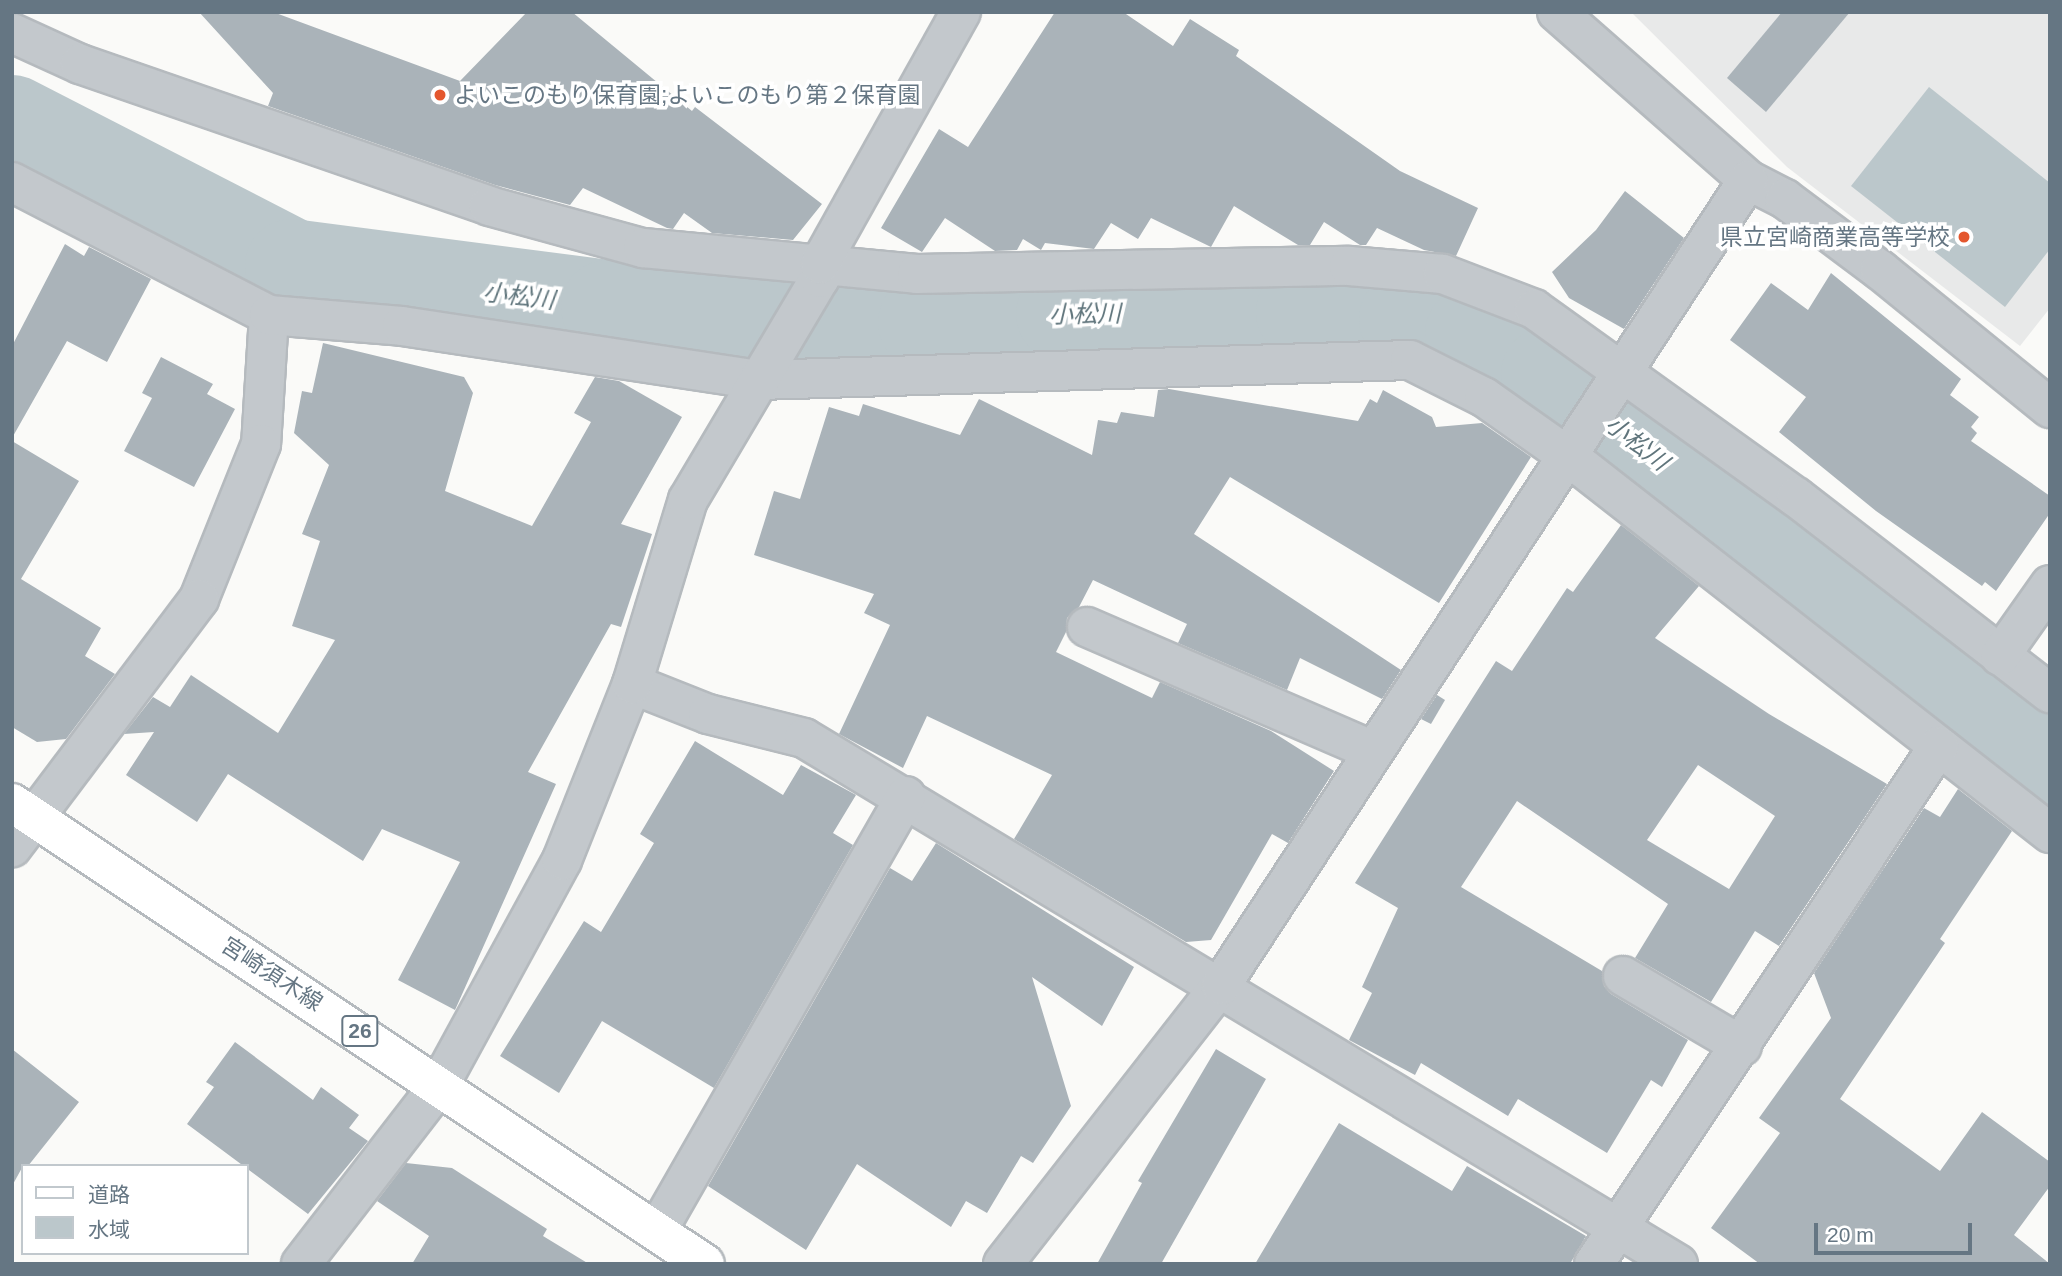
<!DOCTYPE html>
<html>
<head>
<meta charset="utf-8">
<style>
  body { margin:0 }
  #map { position:relative; width:2062px; height:1276px; overflow:hidden; background:#fafaf8; font-family:Helvetica,"Noto Sans JP",sans-serif }
  div>[style] { position:absolute }
  .built>* { inset:0; background:#e8e9e9 }
  .water>* { inset:0; background:#bbc7cb }
  .river>* { height:94px; margin:-47px; padding:0 47px; transform-origin:47px; border-radius:47px; background:#bbc7cb }
  .building>* { inset:0; background:#aab3b9 }
  .roads { filter:drop-shadow(2px 0 #b5babe) drop-shadow(-2px 0 #b5babe) drop-shadow(0 2px #b5babe) drop-shadow(0 -2px #b5babe) }
  .minor>* { height:38px; margin:-19px; padding:0 19px; transform-origin:19px; border-radius:19px; background:#c3c8cc }
  .major>* { height:38px; margin:-19px; padding:0 19px; transform-origin:19px; border-radius:19px; background:#fff }
  .dots>* { width:19px; height:19px; translate:-50% -50%; box-sizing:border-box; border:4px solid #fff; border-radius:50% }
  span { translate:-50% -50%; white-space:nowrap; text-align:center; line-height:1.15; -webkit-text-stroke:7px #fff; paint-order:stroke }
  .shield-label span { padding:2px 5px; background:#fff; border:2px solid; border-radius:5px; -webkit-text-stroke-width:0 }
  .shield-label { font-size:21px; color:#657683; font-weight:700 }
  .poi-label { font-size:23px; color:#657683 }
  .left { translate:0 -50%; text-align:left }
  .right { translate:-100% -50%; text-align:right }
  .street-label { font-size:23px; color:#657683 }
  .water-label { font-size:24px; color:#60757c; font-style:italic }
  .frame { position:absolute; inset:0; border:14px solid #657683; pointer-events:none }
  .legend { position:absolute; left:21px; top:1164px; width:228px; height:91px; box-sizing:border-box; background:#fff; border:2px solid #c1c8cd; margin:0; padding:9px 12px; list-style:none; font-size:21px; color:#657683 }
  .legend li { display:flex; align-items:center; gap:14px; height:35px }
  .legend b { width:35px; border:2px solid #c1c8cd }
  .scale { position:absolute; left:1814px; top:1223px; width:158px; height:32px; box-sizing:border-box; border:4px solid #657683; border-top:0; padding-left:9px; font-size:21px; line-height:24px; white-space:nowrap; color:#657683; -webkit-text-stroke:5px #fff; paint-order:stroke }
</style>
</head>
<body>
<div id="map">
  <div class="built">
    <div style="clip-path:polygon(1631px 12px,2050px 12px,2050px 308px,2020px 346px,1787px 167px)"></div>
  </div>
  <div class="water">
    <div style="clip-path:polygon(1929px 87px,2050px 183px,2050px 249px,2005px 307px,1851px 186px)"></div>
  </div>
  <div class="river">
    <div style="left:12px;top:122px;width:315px;rotate:27.2deg"></div>
    <div style="left:292px;top:266px;width:319px;rotate:7.4deg"></div>
    <div style="left:608px;top:307px;width:317px;rotate:2.7deg"></div>
    <div style="left:925px;top:322px;width:138px;rotate:-3.3deg"></div>
    <div style="left:1063px;top:314px;width:240px;rotate:-0.5deg"></div>
    <div style="left:1303px;top:312px;width:103px;rotate:3.9deg"></div>
    <div style="left:1406px;top:319px;width:68px;rotate:12.8deg"></div>
    <div style="left:1472px;top:334px;width:86px;rotate:27.8deg"></div>
    <div style="left:1548px;top:374px;width:636px;rotate:37.84deg"></div>
  </div>
  <div class="building">
    <div style="clip-path:polygon(199px 12px,273px 12px,460px 81px,527px 12px,572px 12px,692px 111px,695px 107px,822px 204px,793px 240px,712px 233px,684px 213px,673px 229px,667px 228px,583px 188px,570px 205px,495px 185px,268px 106px,273px 93px)"></div>
    <div style="clip-path:polygon(1055px 12px,1123px 12px,1173px 46px,1190px 19px,1239px 50px,1236px 56px,1400px 171px,1478px 208px,1456px 256px,1424px 250px,1377px 228px,1366px 245px,1360px 245px,1324px 222px,1310px 245px,1298px 245px,1234px 206px,1211px 247px,1151px 218px,1138px 239px,1111px 223px,1094px 249px,1045px 243px,1041px 250px,1023px 239px,1017px 250px,995px 251px,945px 218px,922px 252px,881px 228px,939px 129px,968px 147px)"></div>
    <div style="clip-path:polygon(1782px 12px,1850px 12px,1766px 112px,1727px 78px)"></div>
    <div style="clip-path:polygon(1625px 191px,1684px 238px,1624px 329px,1569px 298px,1552px 272px,1596px 230px)"></div>
    <div style="clip-path:polygon(65px 244px,84px 256px,89px 247px,151px 279px,107px 362px,67px 341px,12px 438px,12px 346px)"></div>
    <div style="clip-path:polygon(1831px 273px,1961px 379px,1950px 395px,1979px 417px,1971px 427px,1977px 433px,1971px 441px,2050px 496px,2050px 513px,1996px 591px,1985px 582px,1982px 586px,1876px 511px,1779px 432px,1806px 397px,1730px 340px,1771px 283px,1808px 310px)"></div>
    <div style="clip-path:polygon(323px 343px,464px 377px,473px 393px,445px 491px,532px 526px,591px 422px,574px 413px,595px 377px,619px 381px,682px 417px,621px 524px,652px 534px,621px 627px,611px 624px,528px 772px,556px 784px,455px 1010px,398px 980px,460px 862px,382px 829px,363px 861px,228px 774px,197px 822px,126px 775px,154px 732px,124px 734px,153px 697px,170px 707px,191px 675px,278px 733px,335px 640px,292px 626px,320px 541px,302px 534px,329px 465px,294px 433px,302px 391px,312px 393px)"></div>
    <div style="clip-path:polygon(161px 357px,213px 384px,207px 394px,235px 409px,194px 487px,124px 451px,152px 398px,142px 393px)"></div>
    <div style="clip-path:polygon(1169px 389px,1358px 421px,1370px 399px,1377px 403px,1383px 390px,1432px 417px,1436px 427px,1482px 423px,1531px 457px,1439px 603px,1230px 477px,1194px 534px,1401px 670px,1382px 699px,1300px 658px,1287px 690px,1178px 643px,1187px 624px,1093px 580px,1079px 607px,1067px 618px,1066px 632px,1056px 652px,1152px 698px,1160px 682px,1271px 731px,1334px 771px,1288px 843px,1272px 834px,1211px 940px,1186px 942px,1014px 839px,1052px 775px,927px 716px,903px 768px,839px 734px,890px 625px,864px 613px,874px 594px,754px 555px,774px 491px,800px 499px,829px 407px,859px 416px,863px 404px,960px 435px,979px 399px,1092px 455px,1098px 420px,1117px 423px,1121px 412px,1154px 417px,1158px 390px)"></div>
    <div style="clip-path:polygon(12px 441px,79px 481px,21px 579px,101px 628px,85px 656px,115px 674px,66px 739px,37px 742px,12px 727px)"></div>
    <div style="clip-path:polygon(evenodd,1621px 525px,1699px 586px,1655px 638px,1769px 714px,1887px 784px,1779px 946px,1755px 931px,1711px 1002px,1635px 958px,1668px 904px,1517px 801px,1461px 887px,1602px 971px,1604px 986px,1611px 994px,1688px 1040px,1662px 1087px,1651px 1080px,1607px 1153px,1518px 1099px,1508px 1116px,1421px 1063px,1415px 1075px,1349px 1040px,1372px 993px,1362px 987px,1398px 908px,1355px 883px,1496px 661px,1512px 671px,1567px 588px,1573px 592px,1621px 525px,1698px 765px,1775px 816px,1729px 889px,1647px 840px,1698px 765px)"></div>
    <div style="clip-path:polygon(1437px 695px,1445px 700px,1431px 724px,1421px 719px)"></div>
    <div style="clip-path:polygon(695px 741px,783px 795px,801px 765px,856px 795px,833px 833px,853px 845px,714px 1088px,602px 1021px,559px 1093px,500px 1056px,584px 921px,601px 932px,654px 843px,640px 834px)"></div>
    <div style="clip-path:polygon(1958px 789px,2012px 831px,1940px 939px,1945px 943px,1840px 1099px,1940px 1171px,1982px 1112px,2050px 1162px,2050px 1186px,2014px 1235px,2050px 1264px,1760px 1264px,1711px 1228px,1780px 1133px,1759px 1118px,1831px 1018px,1814px 973px,1924px 808px,1940px 817px)"></div>
    <div style="clip-path:polygon(936px 843px,1134px 967px,1102px 1026px,1032px 977px,1071px 1106px,1033px 1163px,1021px 1156px,987px 1213px,966px 1201px,951px 1227px,857px 1164px,806px 1250px,708px 1186px,890px 868px,912px 881px)"></div>
    <div style="clip-path:polygon(235px 1042px,313px 1100px,321px 1087px,359px 1115px,349px 1128px,368px 1141px,308px 1214px,187px 1124px,214px 1087px,206px 1082px)"></div>
    <div style="clip-path:polygon(12px 1049px,79px 1102px,28px 1166px,23px 1166px,12px 1186px)"></div>
    <div style="clip-path:polygon(1216px 1049px,1266px 1079px,1161px 1264px,1097px 1264px,1142px 1183px,1138px 1181px)"></div>
    <div style="clip-path:polygon(1339px 1123px,1452px 1191px,1467px 1166px,1586px 1236px,1570px 1264px,1255px 1264px)"></div>
    <div style="clip-path:polygon(406px 1163px,452px 1168px,547px 1229px,543px 1236px,589px 1264px,412px 1264px,429px 1236px,377px 1201px)"></div>
  </div>
  <div class="roads">
    <div class="minor">
      <div style="left:1557px;top:12px;width:254px;rotate:41.3deg"></div>
      <div style="left:1748px;top:180px;width:42px;rotate:27.2deg"></div>
      <div style="left:1785px;top:199px;width:119px;rotate:36.8deg"></div>
      <div style="left:1880px;top:270px;width:219px;rotate:39.1deg"></div>
      <div style="left:12px;top:33px;width:75px;rotate:24.5deg"></div>
      <div style="left:80px;top:64px;width:433px;rotate:19.1deg"></div>
      <div style="left:489px;top:206px;width:160px;rotate:15.3deg"></div>
      <div style="left:643px;top:248px;width:275px;rotate:5.4deg"></div>
      <div style="left:917px;top:274px;width:432px;rotate:-1.1deg"></div>
      <div style="left:1349px;top:266px;width:94px;rotate:4.9deg"></div>
      <div style="left:1443px;top:274px;width:97px;rotate:21deg"></div>
      <div style="left:1534px;top:309px;width:322px;rotate:35.7deg"></div>
      <div style="left:1796px;top:497px;width:321px;rotate:37.7deg"></div>
      <div style="left:12px;top:182px;width:289px;rotate:27.4deg"></div>
      <div style="left:269px;top:315px;width:129px;rotate:93.5deg"></div>
      <div style="left:261px;top:444px;width:167px;rotate:111.8deg"></div>
      <div style="left:199px;top:599px;width:311px;rotate:127deg"></div>
      <div style="left:269px;top:315px;width:133px;rotate:4.7deg"></div>
      <div style="left:402px;top:326px;width:361px;rotate:8.6deg"></div>
      <div style="left:759px;top:380px;width:651px;rotate:-1.76deg"></div>
      <div style="left:1410px;top:360px;width:83px;rotate:26.6deg"></div>
      <div style="left:1484px;top:397px;width:104px;rotate:35.2deg"></div>
      <div style="left:1569px;top:457px;width:611px;rotate:38.01deg"></div>
      <div style="left:1087px;top:627px;width:312px;rotate:23.4deg"></div>
      <div style="left:2000px;top:656px;width:87px;rotate:-54.8deg"></div>
      <div style="left:632px;top:684px;width:82px;rotate:21.5deg"></div>
      <div style="left:708px;top:714px;width:99px;rotate:14deg"></div>
      <div style="left:804px;top:738px;width:1020px;rotate:31.04deg"></div>
      <div style="left:1623px;top:976px;width:138px;rotate:30.5deg"></div>
      <div style="left:657px;top:1231px;width:501px;rotate:-60.21deg"></div>
      <div style="left:301px;top:1264px;width:227px;rotate:-52.3deg"></div>
      <div style="left:440px;top:1084px;width:255px;rotate:-61.4deg"></div>
      <div style="left:562px;top:860px;width:189px;rotate:-68.3deg"></div>
      <div style="left:632px;top:684px;width:192px;rotate:-73.1deg"></div>
      <div style="left:688px;top:500px;width:258px;rotate:-59.3deg"></div>
      <div style="left:820px;top:278px;width:14px;rotate:-90deg"></div>
      <div style="left:820px;top:264px;width:289px;rotate:-60.8deg"></div>
      <div style="left:1003px;top:1264px;width:354px;rotate:-52deg"></div>
      <div style="left:1221px;top:985px;width:962px;rotate:-56.79deg"></div>
      <div style="left:1594px;top:1264px;width:622px;rotate:-56.34deg"></div>
    </div>
    <div class="major">
      <div style="left:12px;top:803px;width:832px;rotate:33.63deg"></div>
    </div>
  </div>
  <div class="dots">
    <div style="left:440px;top:95px;background:#e4572e"></div>
    <div style="left:1964px;top:237px;background:#e4572e"></div>
  </div>
  <div class="shield-label">
    <span style="left:360px;top:1031px">26</span>
  </div>
  <div class="poi-label">
    <span class="left" style="left:454px;top:95px">よいこのもり保育園;よいこのもり第２保育園</span>
    <span class="right" style="left:1950px;top:237px">県立宮崎商業高等学校</span>
  </div>
  <div class="street-label">
    <span style="left:272px;top:974px;rotate:33deg">宮崎須木線</span>
  </div>
  <div class="water-label">
    <span style="left:519px;top:296px;rotate:7deg">小松川</span>
    <span style="left:1085px;top:314px;rotate:-1deg">小松川</span>
    <span style="left:1637px;top:443px;rotate:38deg">小松川</span>
  </div>
  <div class="frame"></div>
  <ul class="legend">
  <li><b style="height:9px;background:#fff"></b>道路</li>
  <li><b style="height:19px;background:#bbc7cb"></b>水域</li>
  </ul>
  <div class="scale">20 m</div>
</div>
</body>
</html>
